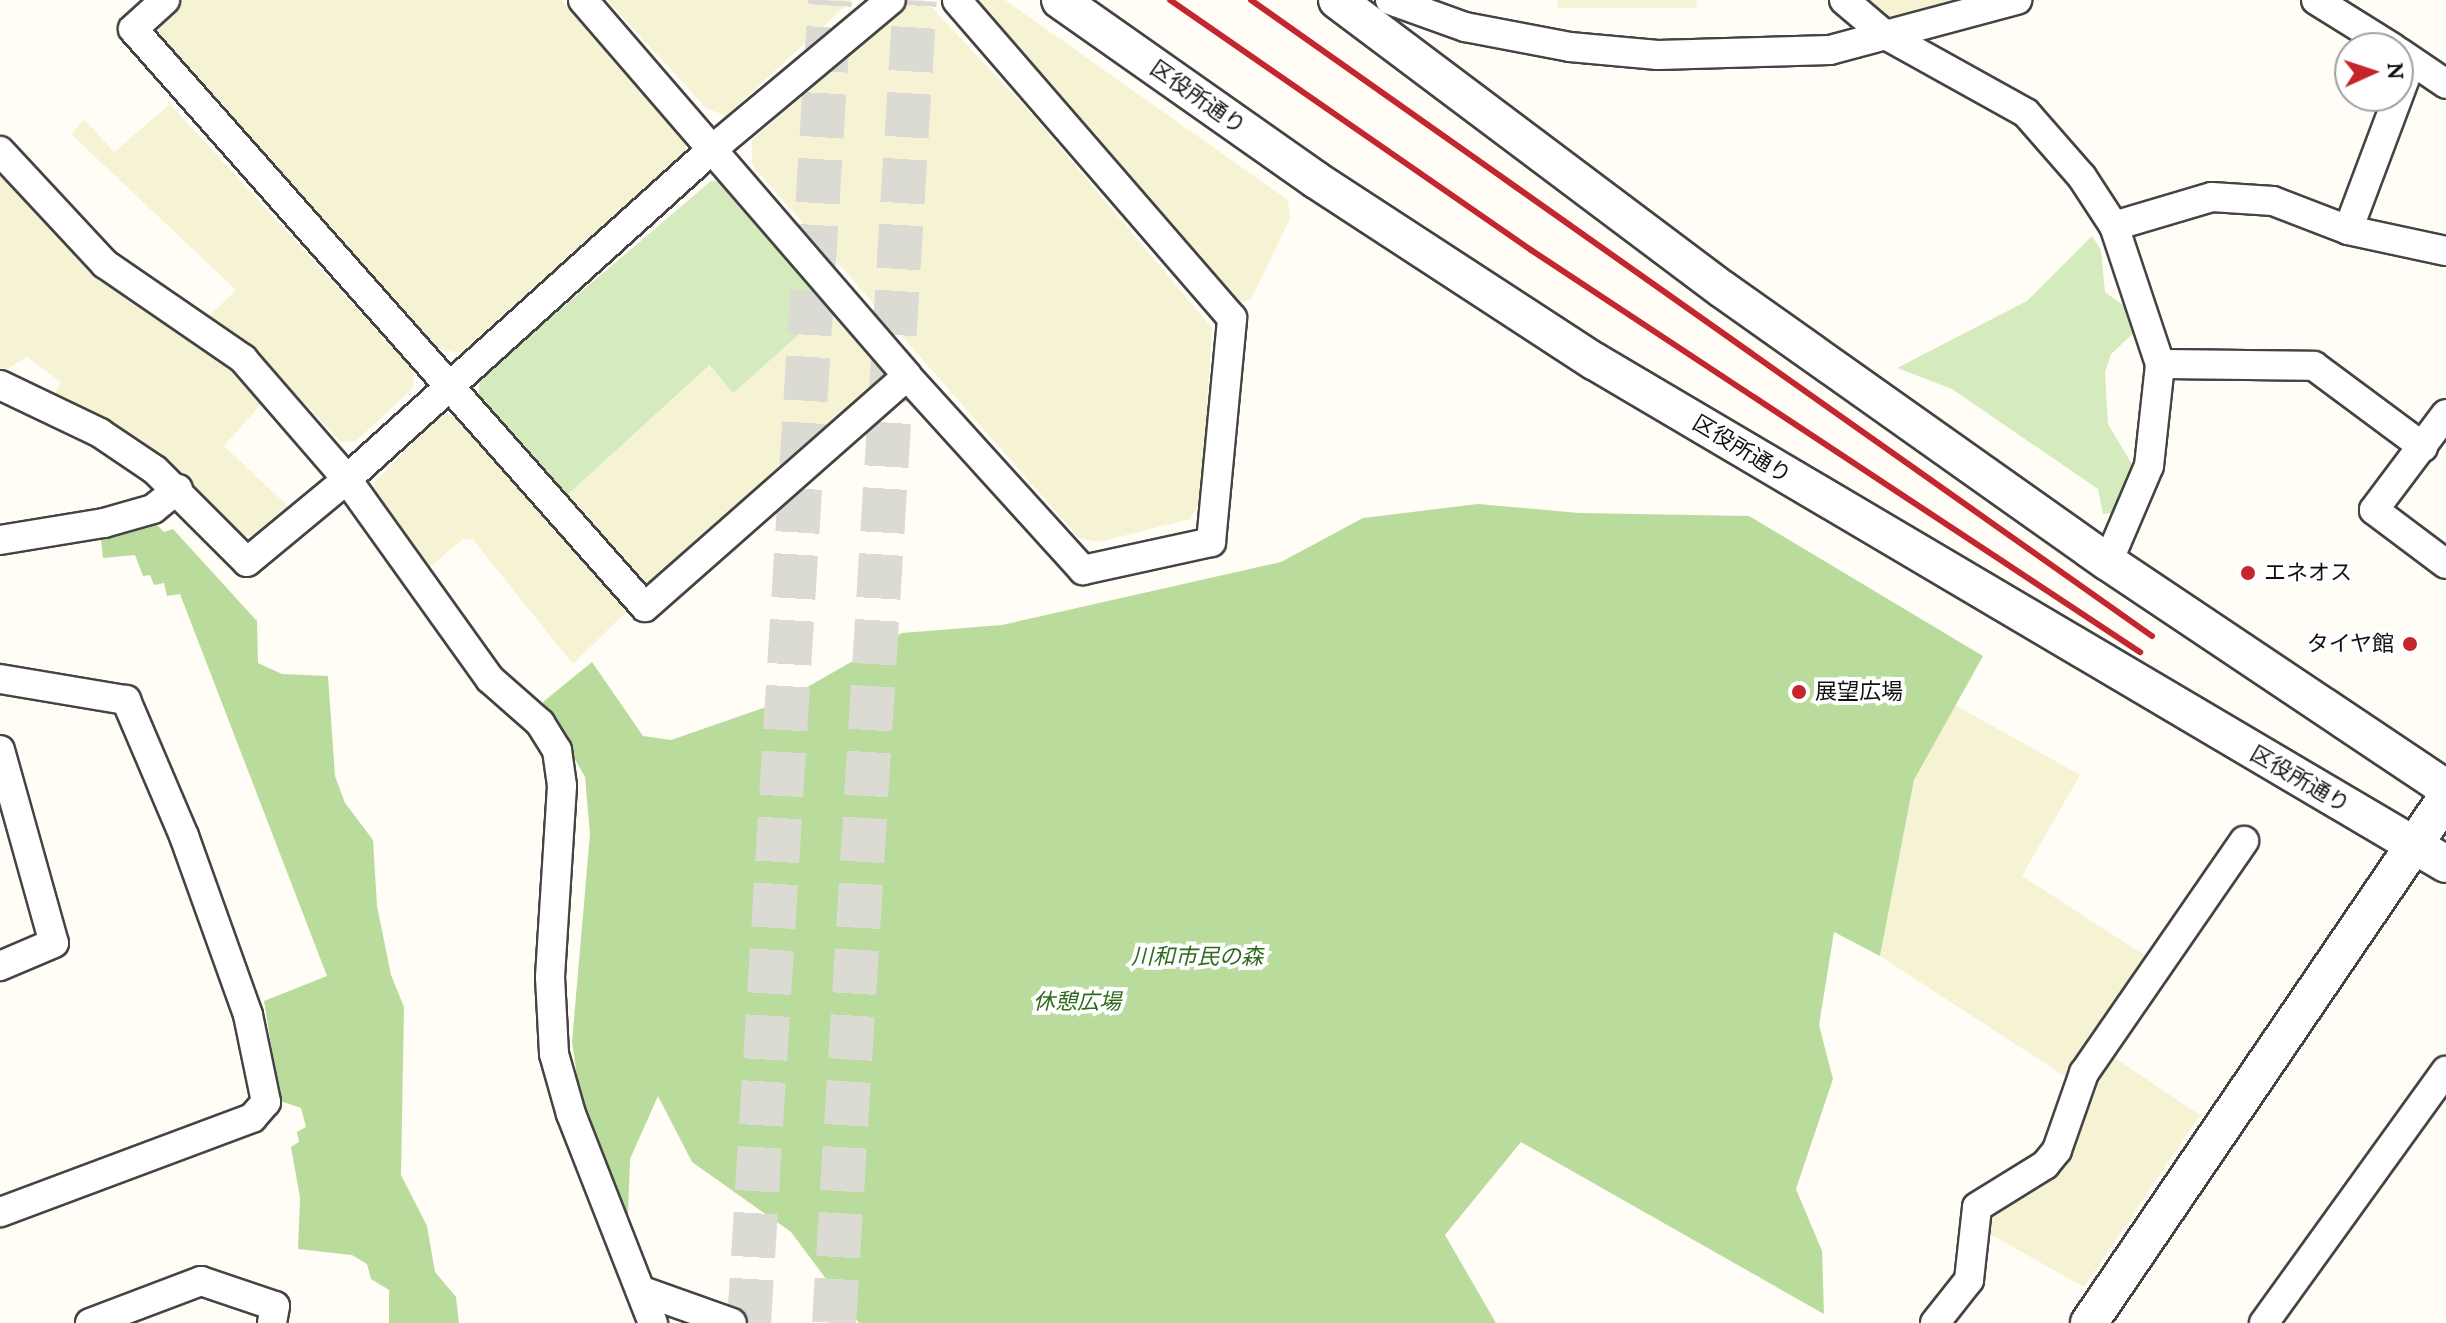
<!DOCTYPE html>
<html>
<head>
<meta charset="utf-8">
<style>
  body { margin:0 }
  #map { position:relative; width:2446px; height:1323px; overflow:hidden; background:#fffdf5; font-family:Lora,"Noto Sans JP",serif }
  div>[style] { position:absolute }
  .farmland>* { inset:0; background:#f6f3d4 }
  .green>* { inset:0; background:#d5ebbd }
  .forest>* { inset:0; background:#b9dc9c }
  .motorway-tunnel>* { height:44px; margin-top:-22px; transform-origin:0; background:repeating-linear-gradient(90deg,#dbdad3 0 44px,transparent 0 66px) }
  .roads { filter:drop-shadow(2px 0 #444) drop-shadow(-2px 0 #444) drop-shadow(0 2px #444) drop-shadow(0 -2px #444) }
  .minor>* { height:28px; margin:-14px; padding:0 14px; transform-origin:14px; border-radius:14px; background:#fff }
  .tertiary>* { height:36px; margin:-18px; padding:0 18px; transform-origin:18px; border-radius:18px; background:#fff }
  .rail>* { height:6px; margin:-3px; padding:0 3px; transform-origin:3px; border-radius:3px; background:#c4262e }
  .dots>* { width:22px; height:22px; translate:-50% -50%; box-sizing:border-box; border:4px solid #fff; border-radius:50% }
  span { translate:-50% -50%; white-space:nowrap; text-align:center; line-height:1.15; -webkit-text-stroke:8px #fff; paint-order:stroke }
  .street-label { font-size:22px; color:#111 }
  .poi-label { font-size:22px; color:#111 }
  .left { translate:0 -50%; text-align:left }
  .right { translate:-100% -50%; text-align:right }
  .park-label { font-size:22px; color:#2f6b1f; font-style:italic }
  .north { position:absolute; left:2334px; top:32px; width:80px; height:80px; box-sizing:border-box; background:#fff; border:2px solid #a0a0a0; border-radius:50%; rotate:87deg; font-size:22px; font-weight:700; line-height:32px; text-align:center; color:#111 }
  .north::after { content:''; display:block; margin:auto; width:28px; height:36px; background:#c4262e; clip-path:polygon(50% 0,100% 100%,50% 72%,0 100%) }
</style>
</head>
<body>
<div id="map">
  <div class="farmland">
    <div style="clip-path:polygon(181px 0,561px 0,685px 134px,686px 152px,460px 353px,438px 349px,157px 35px,162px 16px)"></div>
    <div style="clip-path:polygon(607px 0,852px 0,726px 116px,706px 108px)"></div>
    <div style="clip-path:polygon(925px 0,1036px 119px,1212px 328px,1201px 500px,1190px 519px,1099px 542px,1079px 538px,752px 165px,752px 140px,910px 1px)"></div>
    <div style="clip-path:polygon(973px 0,1005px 0,1288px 200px,1290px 219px,1251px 299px,1241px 303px)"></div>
    <div style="clip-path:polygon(1558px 0,1696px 0,1697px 8px,1557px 8px)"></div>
    <div style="clip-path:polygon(1860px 0,1954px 0,1890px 18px)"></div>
    <div style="clip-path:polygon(170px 104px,414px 371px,413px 388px,356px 441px,341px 442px,247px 343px,209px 316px,236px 290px,71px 134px,84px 119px,114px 152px)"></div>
    <div style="clip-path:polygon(0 173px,93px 269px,236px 371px,263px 402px,224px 446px,288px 506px,259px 535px,244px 536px,147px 446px,53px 398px,61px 382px,27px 357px,0 373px)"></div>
    <div style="clip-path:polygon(834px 303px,885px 360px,888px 378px,656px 582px,638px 582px,565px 497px,711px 365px,733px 392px)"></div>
    <div style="clip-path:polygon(440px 415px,456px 415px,628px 610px,573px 664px,473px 540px,463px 539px,430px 567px,374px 492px,375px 482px)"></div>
    <div style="clip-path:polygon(1955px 705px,2080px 775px,2022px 876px,2149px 958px,2072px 1081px,1880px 956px,1914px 780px)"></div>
    <div style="clip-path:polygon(2106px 1052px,2200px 1115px,2084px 1287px,1986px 1232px,1991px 1213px,2059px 1163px)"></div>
  </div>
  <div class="green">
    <div style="clip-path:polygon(711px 181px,727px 182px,834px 303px,733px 393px,710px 365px,565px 497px,478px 400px,480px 378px)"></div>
    <div style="clip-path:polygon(2092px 236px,2101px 250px,2105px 292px,2131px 311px,2136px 331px,2111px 354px,2105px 372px,2108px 424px,2133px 466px,2114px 513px,2103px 514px,2098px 489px,1952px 389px,1897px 368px,2027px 301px)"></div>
  </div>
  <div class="forest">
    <div style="clip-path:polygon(1478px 504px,1579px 513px,1749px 516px,1983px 656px,1914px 780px,1880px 956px,1834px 932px,1819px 1025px,1833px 1079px,1796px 1189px,1822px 1251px,1824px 1314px,1521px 1142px,1445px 1235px,1496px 1323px,859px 1323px,791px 1232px,692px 1162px,658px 1096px,630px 1159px,628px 1215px,582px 1110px,572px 1042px,590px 834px,585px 777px,543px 702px,592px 662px,643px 736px,671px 740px,781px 702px,902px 633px,1002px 625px,1281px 562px,1363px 518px)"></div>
    <div style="clip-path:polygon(156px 524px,164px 532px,173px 529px,257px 621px,258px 663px,282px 674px,328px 676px,335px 776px,345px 803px,373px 840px,377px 906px,391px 975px,404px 1007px,401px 1175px,427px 1226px,435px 1272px,456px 1297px,459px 1323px,389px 1323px,389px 1290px,371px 1279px,367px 1264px,352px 1255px,298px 1249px,300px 1198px,291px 1147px,299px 1142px,297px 1132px,306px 1127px,301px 1108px,280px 1101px,264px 1001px,327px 976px,180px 594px,167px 596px,164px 583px,154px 585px,150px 575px,143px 576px,135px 555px,103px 558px,101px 540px)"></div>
  </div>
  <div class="motorway-tunnel">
    <div style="left:749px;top:1323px;width:1325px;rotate:-86.5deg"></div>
    <div style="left:834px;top:1323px;width:1325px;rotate:-86.5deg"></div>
  </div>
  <div class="roads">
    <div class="minor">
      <div style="left:165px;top:0;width:43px;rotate:137.8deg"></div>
      <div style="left:133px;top:29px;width:772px;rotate:48.47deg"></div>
      <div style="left:645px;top:607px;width:349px;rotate:-41.4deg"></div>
      <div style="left:583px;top:0;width:496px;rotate:49.2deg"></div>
      <div style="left:907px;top:376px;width:262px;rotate:47.8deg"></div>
      <div style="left:1083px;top:570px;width:131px;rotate:-12.3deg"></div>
      <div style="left:1211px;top:542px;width:225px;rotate:-84.6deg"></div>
      <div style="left:1232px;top:318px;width:420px;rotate:-130.9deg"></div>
      <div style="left:1390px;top:0;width:80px;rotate:19.8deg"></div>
      <div style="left:1465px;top:27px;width:107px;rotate:10.8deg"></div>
      <div style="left:1570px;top:47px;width:88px;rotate:5.2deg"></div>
      <div style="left:1658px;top:55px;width:172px;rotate:-1.7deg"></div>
      <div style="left:1830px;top:50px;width:194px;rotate:-15deg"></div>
      <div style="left:1844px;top:0;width:52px;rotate:40.4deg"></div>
      <div style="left:1884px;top:34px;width:162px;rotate:29.1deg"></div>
      <div style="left:2026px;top:113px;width:85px;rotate:48.8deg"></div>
      <div style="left:2082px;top:177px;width:59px;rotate:56.9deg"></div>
      <div style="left:2316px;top:0;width:91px;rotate:31.9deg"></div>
      <div style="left:2399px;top:52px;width:57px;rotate:34.2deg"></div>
      <div style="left:0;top:151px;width:154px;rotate:47.1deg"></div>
      <div style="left:105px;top:264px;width:168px;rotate:34.5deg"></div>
      <div style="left:243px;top:359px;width:157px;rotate:49.1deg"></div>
      <div style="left:346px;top:478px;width:247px;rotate:54.4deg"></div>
      <div style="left:490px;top:679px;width:67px;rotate:41.3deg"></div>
      <div style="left:540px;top:723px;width:32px;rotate:58deg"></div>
      <div style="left:557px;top:750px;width:36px;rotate:82deg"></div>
      <div style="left:562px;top:786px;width:191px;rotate:93.6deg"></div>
      <div style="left:550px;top:977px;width:77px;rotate:87deg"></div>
      <div style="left:554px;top:1054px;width:62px;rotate:74.2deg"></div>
      <div style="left:571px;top:1114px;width:225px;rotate:68.6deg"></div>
      <div style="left:2348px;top:230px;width:179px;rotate:-69.4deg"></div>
      <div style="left:2160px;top:364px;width:154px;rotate:0.7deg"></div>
      <div style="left:2314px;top:366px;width:136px;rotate:36.6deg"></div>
      <div style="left:0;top:385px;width:111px;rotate:25.6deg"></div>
      <div style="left:100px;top:433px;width:66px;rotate:33.9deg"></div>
      <div style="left:155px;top:470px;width:130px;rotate:45deg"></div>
      <div style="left:247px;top:562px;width:129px;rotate:-39.6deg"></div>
      <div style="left:346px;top:480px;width:497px;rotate:-42.1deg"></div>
      <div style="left:715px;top:147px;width:229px;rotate:-39.9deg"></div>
      <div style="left:2446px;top:414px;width:120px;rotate:126.9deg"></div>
      <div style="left:2374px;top:510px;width:90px;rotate:36.9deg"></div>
      <div style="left:0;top:540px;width:105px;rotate:-9.3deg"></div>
      <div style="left:104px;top:523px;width:51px;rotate:-15.9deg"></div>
      <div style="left:153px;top:509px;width:32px;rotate:-39deg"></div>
      <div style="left:2108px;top:562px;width:104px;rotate:-66.9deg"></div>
      <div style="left:2149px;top:466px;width:103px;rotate:-83.8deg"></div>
      <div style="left:2160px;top:364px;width:145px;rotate:-108.4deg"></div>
      <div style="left:2114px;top:226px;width:102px;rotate:-16.5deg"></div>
      <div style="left:2212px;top:197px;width:61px;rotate:3.8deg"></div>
      <div style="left:2273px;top:201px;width:80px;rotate:21.1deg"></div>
      <div style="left:2348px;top:230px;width:100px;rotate:12.1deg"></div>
      <div style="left:0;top:679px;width:128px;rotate:9.5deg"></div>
      <div style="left:126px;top:700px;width:148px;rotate:66.9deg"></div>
      <div style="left:184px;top:836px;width:190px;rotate:70.3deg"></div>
      <div style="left:248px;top:1015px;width:89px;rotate:78.3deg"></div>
      <div style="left:266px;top:1102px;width:21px;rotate:131deg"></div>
      <div style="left:252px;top:1118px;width:269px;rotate:159.5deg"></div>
      <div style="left:0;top:750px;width:200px;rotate:74.4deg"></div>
      <div style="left:54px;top:943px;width:59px;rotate:156.9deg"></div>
      <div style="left:645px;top:1292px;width:92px;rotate:19.6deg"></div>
      <div style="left:90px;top:1323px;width:119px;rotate:-20.7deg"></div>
      <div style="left:201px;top:1281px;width:78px;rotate:18.7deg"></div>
      <div style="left:275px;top:1306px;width:17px;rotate:100deg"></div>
      <div style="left:1935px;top:1323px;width:55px;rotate:-51.7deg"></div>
      <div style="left:1969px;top:1280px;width:73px;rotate:-83.7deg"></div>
      <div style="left:1977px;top:1207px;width:80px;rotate:-31.7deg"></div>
      <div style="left:2045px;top:1165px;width:19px;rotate:-51deg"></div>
      <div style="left:2057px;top:1150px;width:82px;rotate:-70.7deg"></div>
      <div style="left:2084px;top:1073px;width:282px;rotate:-55.4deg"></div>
      <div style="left:2264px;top:1323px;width:311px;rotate:-54.2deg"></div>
    </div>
    <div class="tertiary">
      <div style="left:1060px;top:0;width:313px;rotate:35.1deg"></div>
      <div style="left:1316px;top:180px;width:332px;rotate:33.1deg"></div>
      <div style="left:1594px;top:361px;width:989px;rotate:30.56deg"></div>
      <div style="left:1337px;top:0;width:481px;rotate:36.9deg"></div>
      <div style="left:1722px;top:289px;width:473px;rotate:35.3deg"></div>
      <div style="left:2108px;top:562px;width:407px;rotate:33.8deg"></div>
      <div style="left:2089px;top:1323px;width:635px;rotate:-55.78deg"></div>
    </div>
  </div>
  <div class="rail">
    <div style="left:1170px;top:0;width:439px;rotate:34.7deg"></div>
    <div style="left:1531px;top:250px;width:730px;rotate:33.43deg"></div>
    <div style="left:1251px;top:0;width:1103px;rotate:35.22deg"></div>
  </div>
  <div class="dots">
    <div style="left:2248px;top:573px;background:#c4262e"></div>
    <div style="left:2410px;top:644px;background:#c4262e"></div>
    <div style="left:1799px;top:692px;background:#c4262e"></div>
  </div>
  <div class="street-label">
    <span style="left:1198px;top:97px;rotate:35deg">区役所通り</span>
    <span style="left:1742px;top:449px;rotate:31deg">区役所通り</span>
    <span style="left:2300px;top:779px;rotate:30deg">区役所通り</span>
  </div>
  <div class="poi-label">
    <span class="left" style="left:2264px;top:573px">エネオス</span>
    <span class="right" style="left:2394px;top:644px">タイヤ館</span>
    <span class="left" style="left:1815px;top:692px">展望広場</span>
  </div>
  <div class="park-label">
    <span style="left:1197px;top:957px">川和市民の森</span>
    <span style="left:1077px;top:1002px">休憩広場</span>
  </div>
  <div class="north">N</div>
</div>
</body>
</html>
